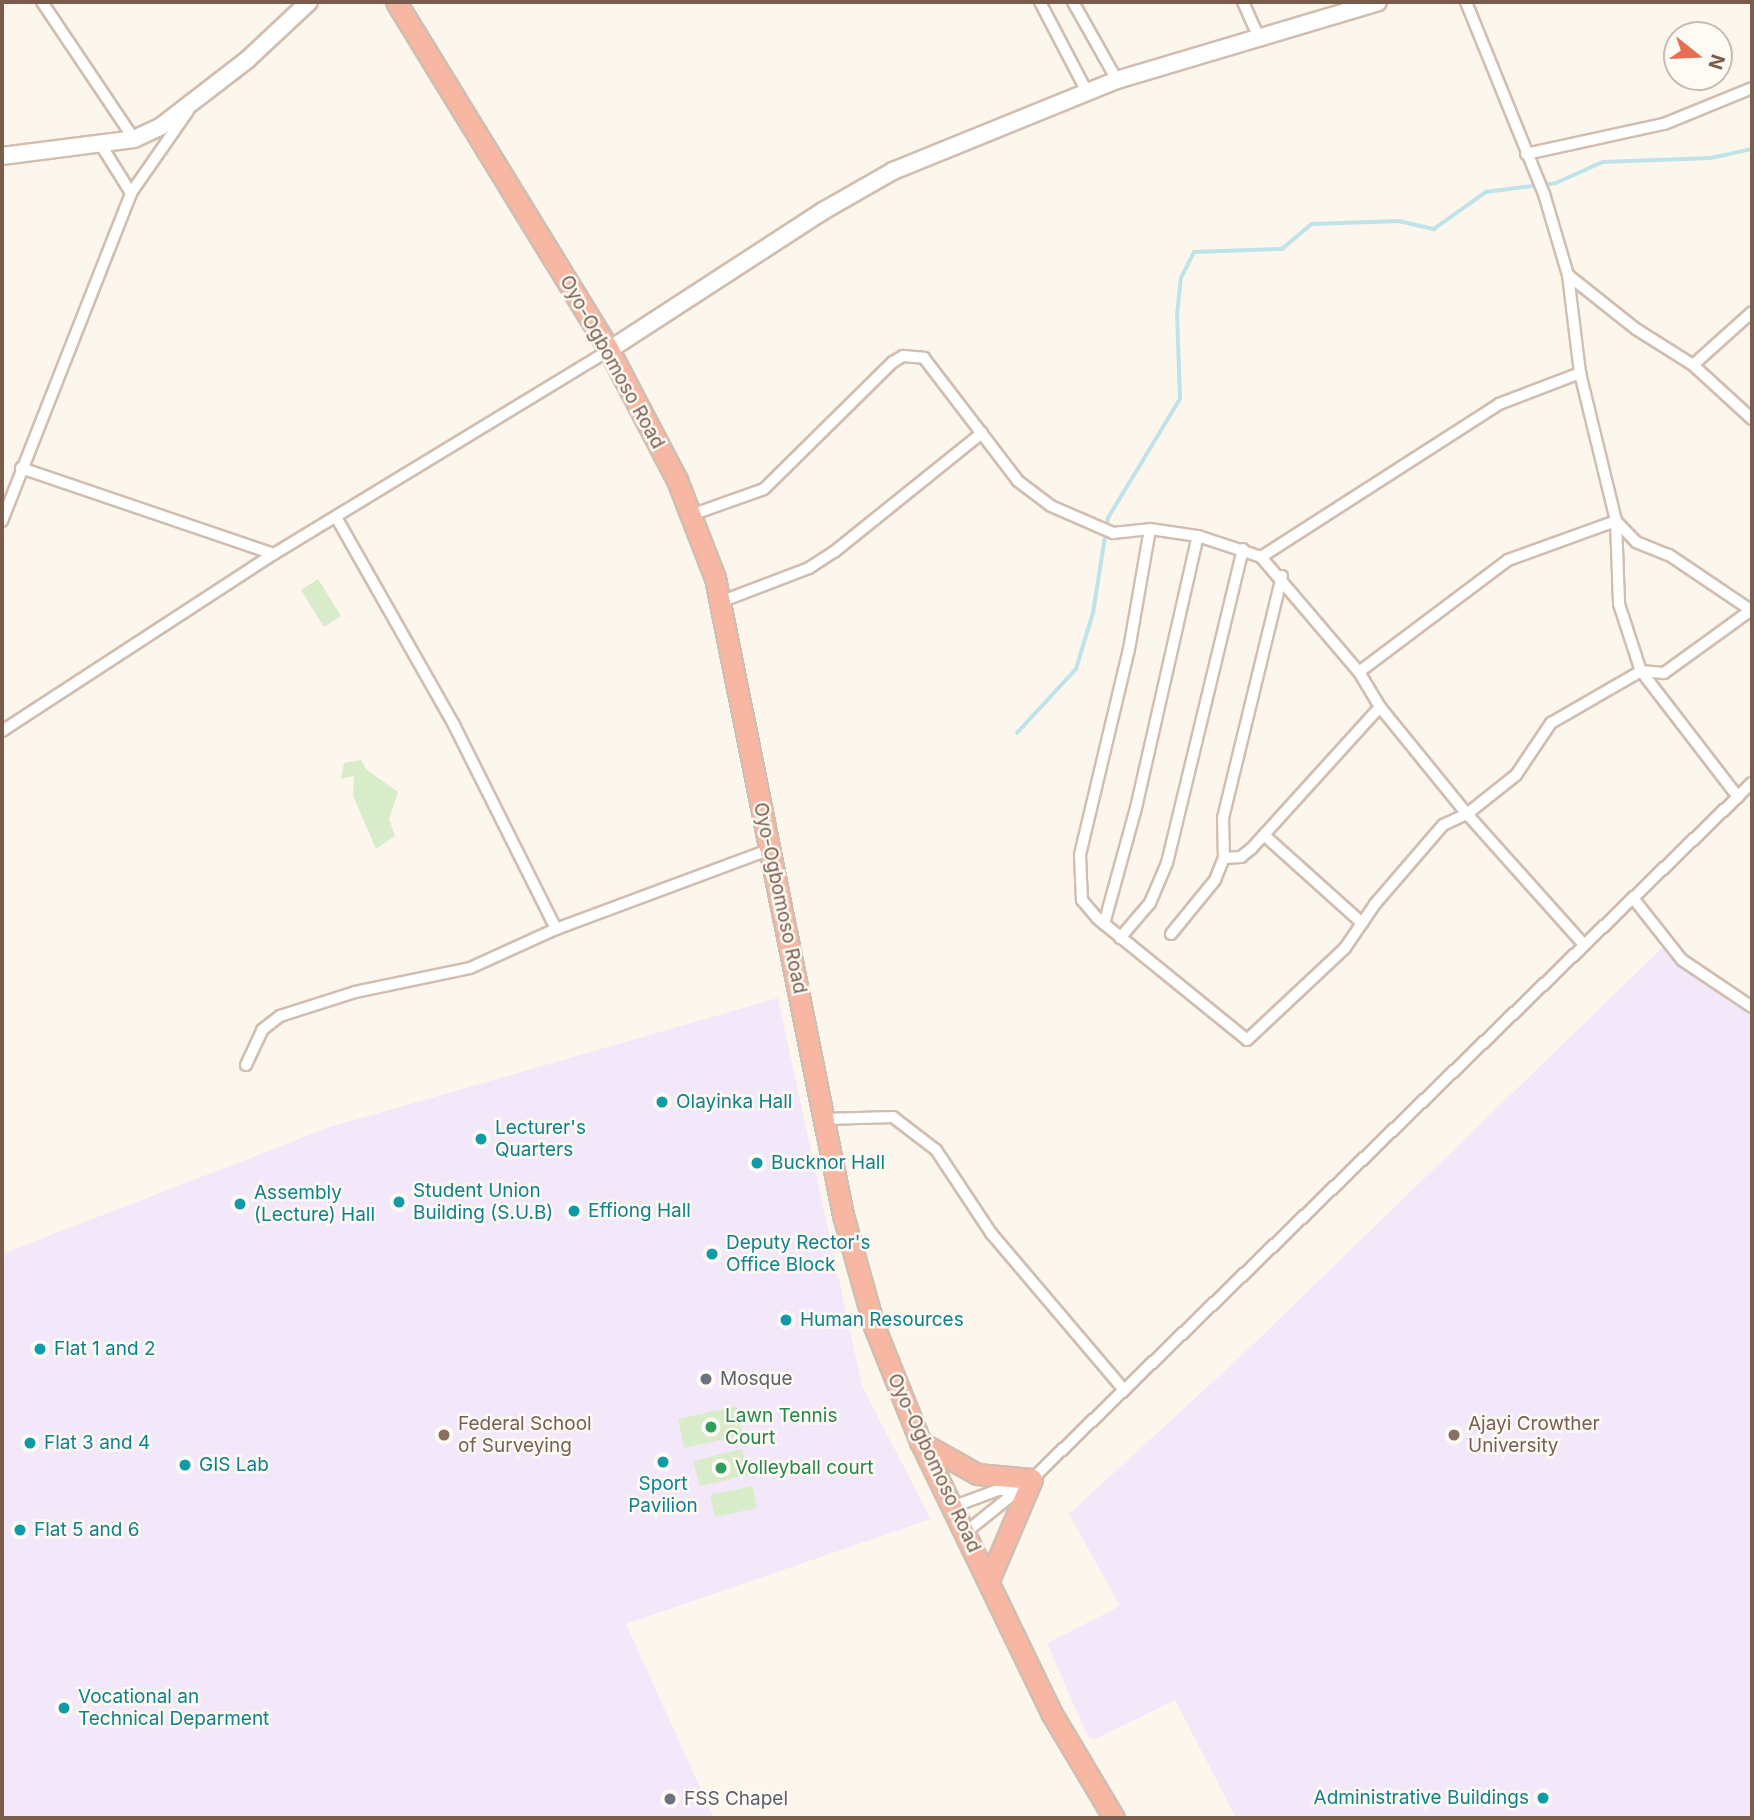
<!DOCTYPE html>
<html>
<head>
<meta charset="utf-8">
<style>
  body { margin:0 }
  #map { position:relative; width:1754px; height:1820px; overflow:hidden; background:#fdf6ec; font-family:Inter,sans-serif }
  div>[style] { position:absolute }
  .education>* { inset:0; background:#f3e8fa }
  .green>* { inset:0; background:#d8ecc9 }
  .stream>* { height:3.5px; margin:-1.75px; padding:0 1.75px; transform-origin:1.75px; border-radius:1.75px; background:#bfe3e8 }
  .roads { filter:drop-shadow(2px 0 #d1beb0) drop-shadow(-2px 0 #d1beb0) drop-shadow(0 2px #d1beb0) drop-shadow(0 -2px #d1beb0) }
  .street>* { height:10px; margin:-5px; padding:0 5px; transform-origin:5px; border-radius:5px; background:#fff }
  .secondary>* { height:16px; margin:-8px; padding:0 8px; transform-origin:8px; border-radius:8px; background:#fff }
  .highway>* { height:19px; margin:-9.5px; padding:0 9.5px; transform-origin:9.5px; border-radius:9.5px; background:#f7b7a3 }
  .dots>* { width:19px; height:19px; translate:-50% -50%; box-sizing:border-box; border:4px solid #fffaf3; border-radius:50% }
  span { translate:-50% -50%; white-space:nowrap; text-align:center; line-height:1.15; -webkit-text-stroke:5px #fffaf3; paint-order:stroke }
  .street-label { font-size:19px; color:#7a5c4d }
  .culture-label { font-size:19px; color:#0d838f }
  .left { translate:0 -50%; text-align:left }
  .right { translate:-100% -50%; text-align:right }
  .worship-label { font-size:19px; color:#5b616d }
  .leisure-label { font-size:19px; color:#27864d }
  .education-label { font-size:19px; color:#785e54 }
  .frame { position:absolute; inset:0; border:4px solid #7a5c4d; pointer-events:none }
  .north { position:absolute; left:1663px; top:21px; width:70px; height:70px; box-sizing:border-box; background:#fffaf3; border:2px solid #cabbb1; border-radius:50%; rotate:108deg; font-size:19px; font-weight:700; line-height:28px; text-align:center; color:#7a5c4d }
  .north::after { content:''; display:block; margin:auto; width:24px; height:32px; background:#e76f51; clip-path:polygon(50% 0,100% 100%,50% 72%,0 100%) }
</style>
</head>
<body>
<div id="map">
  <div class="education">
    <div style="clip-path:polygon(1662px 948px,1752px 1016px,1752px 1818px,1236px 1818px,1175px 1700px,1095px 1739px,1088px 1737px,1047px 1643px,1120px 1606px,1069px 1514px,1241px 1356px)"></div>
    <div style="clip-path:polygon(778px 998px,862px 1386px,931px 1519px,626px 1624px,714px 1818px,2px 1818px,2px 1254px,330px 1127px)"></div>
  </div>
  <div class="green">
    <div style="clip-path:polygon(318px 579px,341px 616px,324px 627px,301px 590px)"></div>
    <div style="clip-path:polygon(361px 760px,367px 770px,398px 792px,389px 819px,395px 836px,376px 849px,353px 796px,354px 776px,341px 779px,344px 763px)"></div>
    <div style="clip-path:polygon(737px 1406px,743px 1435px,684px 1448px,678px 1419px)"></div>
    <div style="clip-path:polygon(742px 1449px,749px 1475px,700px 1486px,693px 1461px)"></div>
    <div style="clip-path:polygon(752px 1486px,757px 1508px,715px 1517px,710px 1495px)"></div>
  </div>
  <div class="stream">
    <div style="left:1017px;top:733px;width:87px;rotate:-47.3deg"></div>
    <div style="left:1076px;top:669px;width:59px;rotate:-73.1deg"></div>
    <div style="left:1093px;top:613px;width:96px;rotate:-81deg"></div>
    <div style="left:1108px;top:518px;width:139px;rotate:-58.8deg"></div>
    <div style="left:1180px;top:399px;width:84px;rotate:-92deg"></div>
    <div style="left:1177px;top:315px;width:37px;rotate:-84deg"></div>
    <div style="left:1181px;top:278px;width:29px;rotate:-63deg"></div>
    <div style="left:1194px;top:252px;width:88px;rotate:-2deg"></div>
    <div style="left:1282px;top:249px;width:39px;rotate:-40deg"></div>
    <div style="left:1312px;top:224px;width:87px;rotate:-2deg"></div>
    <div style="left:1399px;top:221px;width:36px;rotate:13deg"></div>
    <div style="left:1434px;top:229px;width:64px;rotate:-35.4deg"></div>
    <div style="left:1486px;top:192px;width:71px;rotate:-7.3deg"></div>
    <div style="left:1556px;top:183px;width:51px;rotate:-24.1deg"></div>
    <div style="left:1603px;top:162px;width:108px;rotate:-2.1deg"></div>
    <div style="left:1711px;top:158px;width:42px;rotate:-12.4deg"></div>
  </div>
  <div class="roads">
    <div class="street">
      <div style="left:42px;top:2px;width:165px;rotate:56.1deg"></div>
      <div style="left:1040px;top:2px;width:102px;rotate:62.4deg"></div>
      <div style="left:1073px;top:2px;width:90px;rotate:60.6deg"></div>
      <div style="left:1243px;top:2px;width:42px;rotate:65.9deg"></div>
      <div style="left:1466px;top:2px;width:207px;rotate:67.9deg"></div>
      <div style="left:1544px;top:194px;width:84px;rotate:73.5deg"></div>
      <div style="left:1568px;top:275px;width:99px;rotate:83deg"></div>
      <div style="left:1580px;top:373px;width:152px;rotate:76.3deg"></div>
      <div style="left:1616px;top:521px;width:83px;rotate:87.9deg"></div>
      <div style="left:1619px;top:604px;width:55px;rotate:71.9deg"></div>
      <div style="left:1636px;top:656px;width:16px;rotate:72deg"></div>
      <div style="left:1641px;top:671px;width:159px;rotate:52.4deg"></div>
      <div style="left:101px;top:145px;width:57px;rotate:58deg"></div>
      <div style="left:1526px;top:154px;width:141px;rotate:-12.3deg"></div>
      <div style="left:1664px;top:124px;width:95px;rotate:-22.2deg"></div>
      <div style="left:1568px;top:275px;width:87px;rotate:38.5deg"></div>
      <div style="left:1636px;top:329px;width:67px;rotate:32.3deg"></div>
      <div style="left:1693px;top:365px;width:80px;rotate:42.5deg"></div>
      <div style="left:1693px;top:365px;width:79px;rotate:-41.9deg"></div>
      <div style="left:21px;top:468px;width:267px;rotate:18.8deg"></div>
      <div style="left:691px;top:515px;width:77px;rotate:-19.6deg"></div>
      <div style="left:764px;top:489px;width:181px;rotate:-44.6deg"></div>
      <div style="left:893px;top:362px;width:12px;rotate:-31deg"></div>
      <div style="left:903px;top:356px;width:21px;rotate:5deg"></div>
      <div style="left:924px;top:358px;width:155px;rotate:52.6deg"></div>
      <div style="left:1018px;top:481px;width:41px;rotate:37.1deg"></div>
      <div style="left:1051px;top:506px;width:68px;rotate:23.5deg"></div>
      <div style="left:1113px;top:533px;width:37px;rotate:-6deg"></div>
      <div style="left:1150px;top:529px;width:49px;rotate:8.3deg"></div>
      <div style="left:1198px;top:536px;width:66px;rotate:18.4deg"></div>
      <div style="left:1261px;top:557px;width:151px;rotate:49.6deg"></div>
      <div style="left:1359px;top:672px;width:41px;rotate:59deg"></div>
      <div style="left:1380px;top:707px;width:138px;rotate:50.9deg"></div>
      <div style="left:1467px;top:814px;width:176px;rotate:48.2deg"></div>
      <div style="left:336px;top:517px;width:239px;rotate:60.4deg"></div>
      <div style="left:454px;top:725px;width:228px;rotate:63.4deg"></div>
      <div style="left:2px;top:521px;width:352px;rotate:-68.5deg"></div>
      <div style="left:131px;top:193px;width:100px;rotate:-55.2deg"></div>
      <div style="left:1150px;top:529px;width:122px;rotate:99.9deg"></div>
      <div style="left:1129px;top:649px;width:212px;rotate:103.4deg"></div>
      <div style="left:1080px;top:855px;width:45px;rotate:87.5deg"></div>
      <div style="left:1082px;top:900px;width:23px;rotate:50deg"></div>
      <div style="left:1097px;top:918px;width:193px;rotate:39.1deg"></div>
      <div style="left:1247px;top:1040px;width:134px;rotate:-43.2deg"></div>
      <div style="left:1345px;top:948px;width:53px;rotate:-55.7deg"></div>
      <div style="left:1375px;top:904px;width:104px;rotate:-49.3deg"></div>
      <div style="left:1443px;top:825px;width:26px;rotate:-25deg"></div>
      <div style="left:1467px;top:814px;width:63px;rotate:-38.5deg"></div>
      <div style="left:1516px;top:775px;width:63px;rotate:-56.1deg"></div>
      <div style="left:1551px;top:723px;width:104px;rotate:-30deg"></div>
      <div style="left:1641px;top:671px;width:23px;rotate:5deg"></div>
      <div style="left:1664px;top:673px;width:107px;rotate:-35.9deg"></div>
      <div style="left:1261px;top:557px;width:283px;rotate:-32.7deg"></div>
      <div style="left:1499px;top:404px;width:87px;rotate:-20.9deg"></div>
      <div style="left:720px;top:602px;width:95px;rotate:-20.9deg"></div>
      <div style="left:809px;top:568px;width:30px;rotate:-33deg"></div>
      <div style="left:834px;top:552px;width:190px;rotate:-38.8deg"></div>
      <div style="left:1359px;top:672px;width:186px;rotate:-36.9deg"></div>
      <div style="left:1508px;top:560px;width:115px;rotate:-19.9deg"></div>
      <div style="left:1616px;top:521px;width:29px;rotate:46deg"></div>
      <div style="left:1636px;top:542px;width:35px;rotate:22deg"></div>
      <div style="left:1669px;top:555px;width:100px;rotate:34deg"></div>
      <div style="left:2px;top:731px;width:325px;rotate:-33.1deg"></div>
      <div style="left:274px;top:554px;width:392px;rotate:-31.3deg"></div>
      <div style="left:1264px;top:835px;width:132px;rotate:41.9deg"></div>
      <div style="left:1224px;top:858px;width:17px;rotate:-3deg"></div>
      <div style="left:1241px;top:857px;width:14px;rotate:-39deg"></div>
      <div style="left:1252px;top:848px;width:190px;rotate:-47.8deg"></div>
      <div style="left:1633px;top:898px;width:79px;rotate:51.7deg"></div>
      <div style="left:1682px;top:960px;width:84px;rotate:33.9deg"></div>
      <div style="left:1104px;top:924px;width:120px;rotate:-74.6deg"></div>
      <div style="left:1136px;top:808px;width:279px;rotate:-77.2deg"></div>
      <div style="left:1171px;top:934px;width:70px;rotate:-50.8deg"></div>
      <div style="left:1215px;top:880px;width:24px;rotate:-68deg"></div>
      <div style="left:1224px;top:858px;width:40px;rotate:-91.4deg"></div>
      <div style="left:1223px;top:818px;width:249px;rotate:-76.3deg"></div>
      <div style="left:1120px;top:938px;width:46px;rotate:-49.4deg"></div>
      <div style="left:1150px;top:903px;width:43px;rotate:-67deg"></div>
      <div style="left:1167px;top:863px;width:323px;rotate:-76.4deg"></div>
      <div style="left:246px;top:1065px;width:38px;rotate:-65deg"></div>
      <div style="left:262px;top:1030px;width:23px;rotate:-38deg"></div>
      <div style="left:280px;top:1016px;width:79px;rotate:-17.7deg"></div>
      <div style="left:355px;top:992px;width:117px;rotate:-11.8deg"></div>
      <div style="left:470px;top:968px;width:94px;rotate:-24.4deg"></div>
      <div style="left:556px;top:929px;width:229px;rotate:-20.4deg"></div>
      <div style="left:824px;top:1119px;width:69px;rotate:-1.7deg"></div>
      <div style="left:893px;top:1117px;width:54px;rotate:37.5deg"></div>
      <div style="left:936px;top:1150px;width:100px;rotate:56.5deg"></div>
      <div style="left:991px;top:1233px;width:206px;rotate:49.7deg"></div>
      <div style="left:952px;top:1507px;width:49px;rotate:-20.3deg"></div>
      <div style="left:998px;top:1490px;width:15px"></div>
      <div style="left:966px;top:1532px;width:85px;rotate:-38.8deg"></div>
      <div style="left:1032px;top:1479px;width:1001px;rotate:-44.03deg"></div>
    </div>
    <div class="secondary">
      <div style="left:2px;top:156px;width:133px;rotate:-7.3deg"></div>
      <div style="left:134px;top:139px;width:29px;rotate:-25deg"></div>
      <div style="left:160px;top:127px;width:110px;rotate:-37.6deg"></div>
      <div style="left:247px;top:60px;width:85px;rotate:-43.1deg"></div>
      <div style="left:609px;top:350px;width:255px;rotate:-33deg"></div>
      <div style="left:823px;top:211px;width:81px;rotate:-29.7deg"></div>
      <div style="left:893px;top:171px;width:242px;rotate:-22.1deg"></div>
      <div style="left:1117px;top:80px;width:272px;rotate:-16.6deg"></div>
    </div>
    <div class="highway">
      <div style="left:396px;top:2px;width:408px;rotate:58.5deg"></div>
      <div style="left:609px;top:350px;width:147px;rotate:62.4deg"></div>
      <div style="left:677px;top:480px;width:105px;rotate:68.8deg"></div>
      <div style="left:715px;top:578px;width:650px;rotate:78.64deg"></div>
      <div style="left:843px;top:1215px;width:115px;rotate:74.4deg"></div>
      <div style="left:874px;top:1326px;width:124px;rotate:68.2deg"></div>
      <div style="left:920px;top:1441px;width:303px;rotate:64.2deg"></div>
      <div style="left:1052px;top:1714px;width:121px;rotate:59.2deg"></div>
      <div style="left:920px;top:1442px;width:65px;rotate:29.3deg"></div>
      <div style="left:977px;top:1474px;width:55px;rotate:5.2deg"></div>
      <div style="left:1032px;top:1479px;width:110px;rotate:113.1deg"></div>
    </div>
  </div>
  <div class="dots">
    <div style="left:662px;top:1102px;background:#0f9aa8"></div>
    <div style="left:481px;top:1139px;background:#0f9aa8"></div>
    <div style="left:757px;top:1163px;background:#0f9aa8"></div>
    <div style="left:399px;top:1202px;background:#0f9aa8"></div>
    <div style="left:240px;top:1204px;background:#0f9aa8"></div>
    <div style="left:574px;top:1211px;background:#0f9aa8"></div>
    <div style="left:712px;top:1254px;background:#0f9aa8"></div>
    <div style="left:786px;top:1320px;background:#0f9aa8"></div>
    <div style="left:40px;top:1349px;background:#0f9aa8"></div>
    <div style="left:706px;top:1379px;background:#6b7280"></div>
    <div style="left:711px;top:1427px;background:#2e9e5b"></div>
    <div style="left:444px;top:1435px;background:#8d6e63"></div>
    <div style="left:1454px;top:1435px;background:#8d6e63"></div>
    <div style="left:30px;top:1443px;background:#0f9aa8"></div>
    <div style="left:663px;top:1462px;background:#0f9aa8"></div>
    <div style="left:185px;top:1465px;background:#0f9aa8"></div>
    <div style="left:721px;top:1468px;background:#2e9e5b"></div>
    <div style="left:20px;top:1530px;background:#0f9aa8"></div>
    <div style="left:64px;top:1708px;background:#0f9aa8"></div>
    <div style="left:1543px;top:1798px;background:#0f9aa8"></div>
    <div style="left:670px;top:1799px;background:#6b7280"></div>
  </div>
  <div class="street-label">
    <span style="left:612px;top:362px;rotate:61deg">Oyo-Ogbomoso Road</span>
    <span style="left:780px;top:898px;rotate:78deg">Oyo-Ogbomoso Road</span>
    <span style="left:934px;top:1463px;rotate:65deg">Oyo-Ogbomoso Road</span>
  </div>
  <div class="culture-label">
    <span class="left" style="left:676px;top:1102px">Olayinka Hall</span>
    <span class="left" style="left:495px;top:1139px">Lecturer's<br>Quarters</span>
    <span class="left" style="left:771px;top:1163px">Bucknor Hall</span>
    <span class="left" style="left:413px;top:1202px">Student Union<br>Building (S.U.B)</span>
    <span class="left" style="left:254px;top:1204px">Assembly<br>(Lecture) Hall</span>
    <span class="left" style="left:588px;top:1211px">Effiong Hall</span>
    <span class="left" style="left:726px;top:1254px">Deputy Rector's<br>Office Block</span>
    <span class="left" style="left:800px;top:1320px">Human Resources</span>
    <span class="left" style="left:54px;top:1349px">Flat 1 and 2</span>
    <span class="left" style="left:44px;top:1443px">Flat 3 and 4</span>
    <span class="left" style="left:199px;top:1465px">GIS Lab</span>
    <span style="left:663px;top:1495px">Sport<br>Pavilion</span>
    <span class="left" style="left:34px;top:1530px">Flat 5 and 6</span>
    <span class="left" style="left:78px;top:1708px">Vocational an<br>Technical Deparment</span>
    <span class="right" style="left:1529px;top:1798px">Administrative Buildings</span>
  </div>
  <div class="worship-label">
    <span class="left" style="left:720px;top:1379px">Mosque</span>
    <span class="left" style="left:684px;top:1799px">FSS Chapel</span>
  </div>
  <div class="leisure-label">
    <span class="left" style="left:725px;top:1427px">Lawn Tennis<br>Court</span>
    <span class="left" style="left:735px;top:1468px">Volleyball court</span>
  </div>
  <div class="education-label">
    <span class="left" style="left:458px;top:1435px">Federal School<br>of Surveying</span>
    <span class="left" style="left:1468px;top:1435px">Ajayi Crowther<br>University</span>
  </div>
  <div class="frame"></div>
  <div class="north">N</div>
</div>
</body>
</html>
